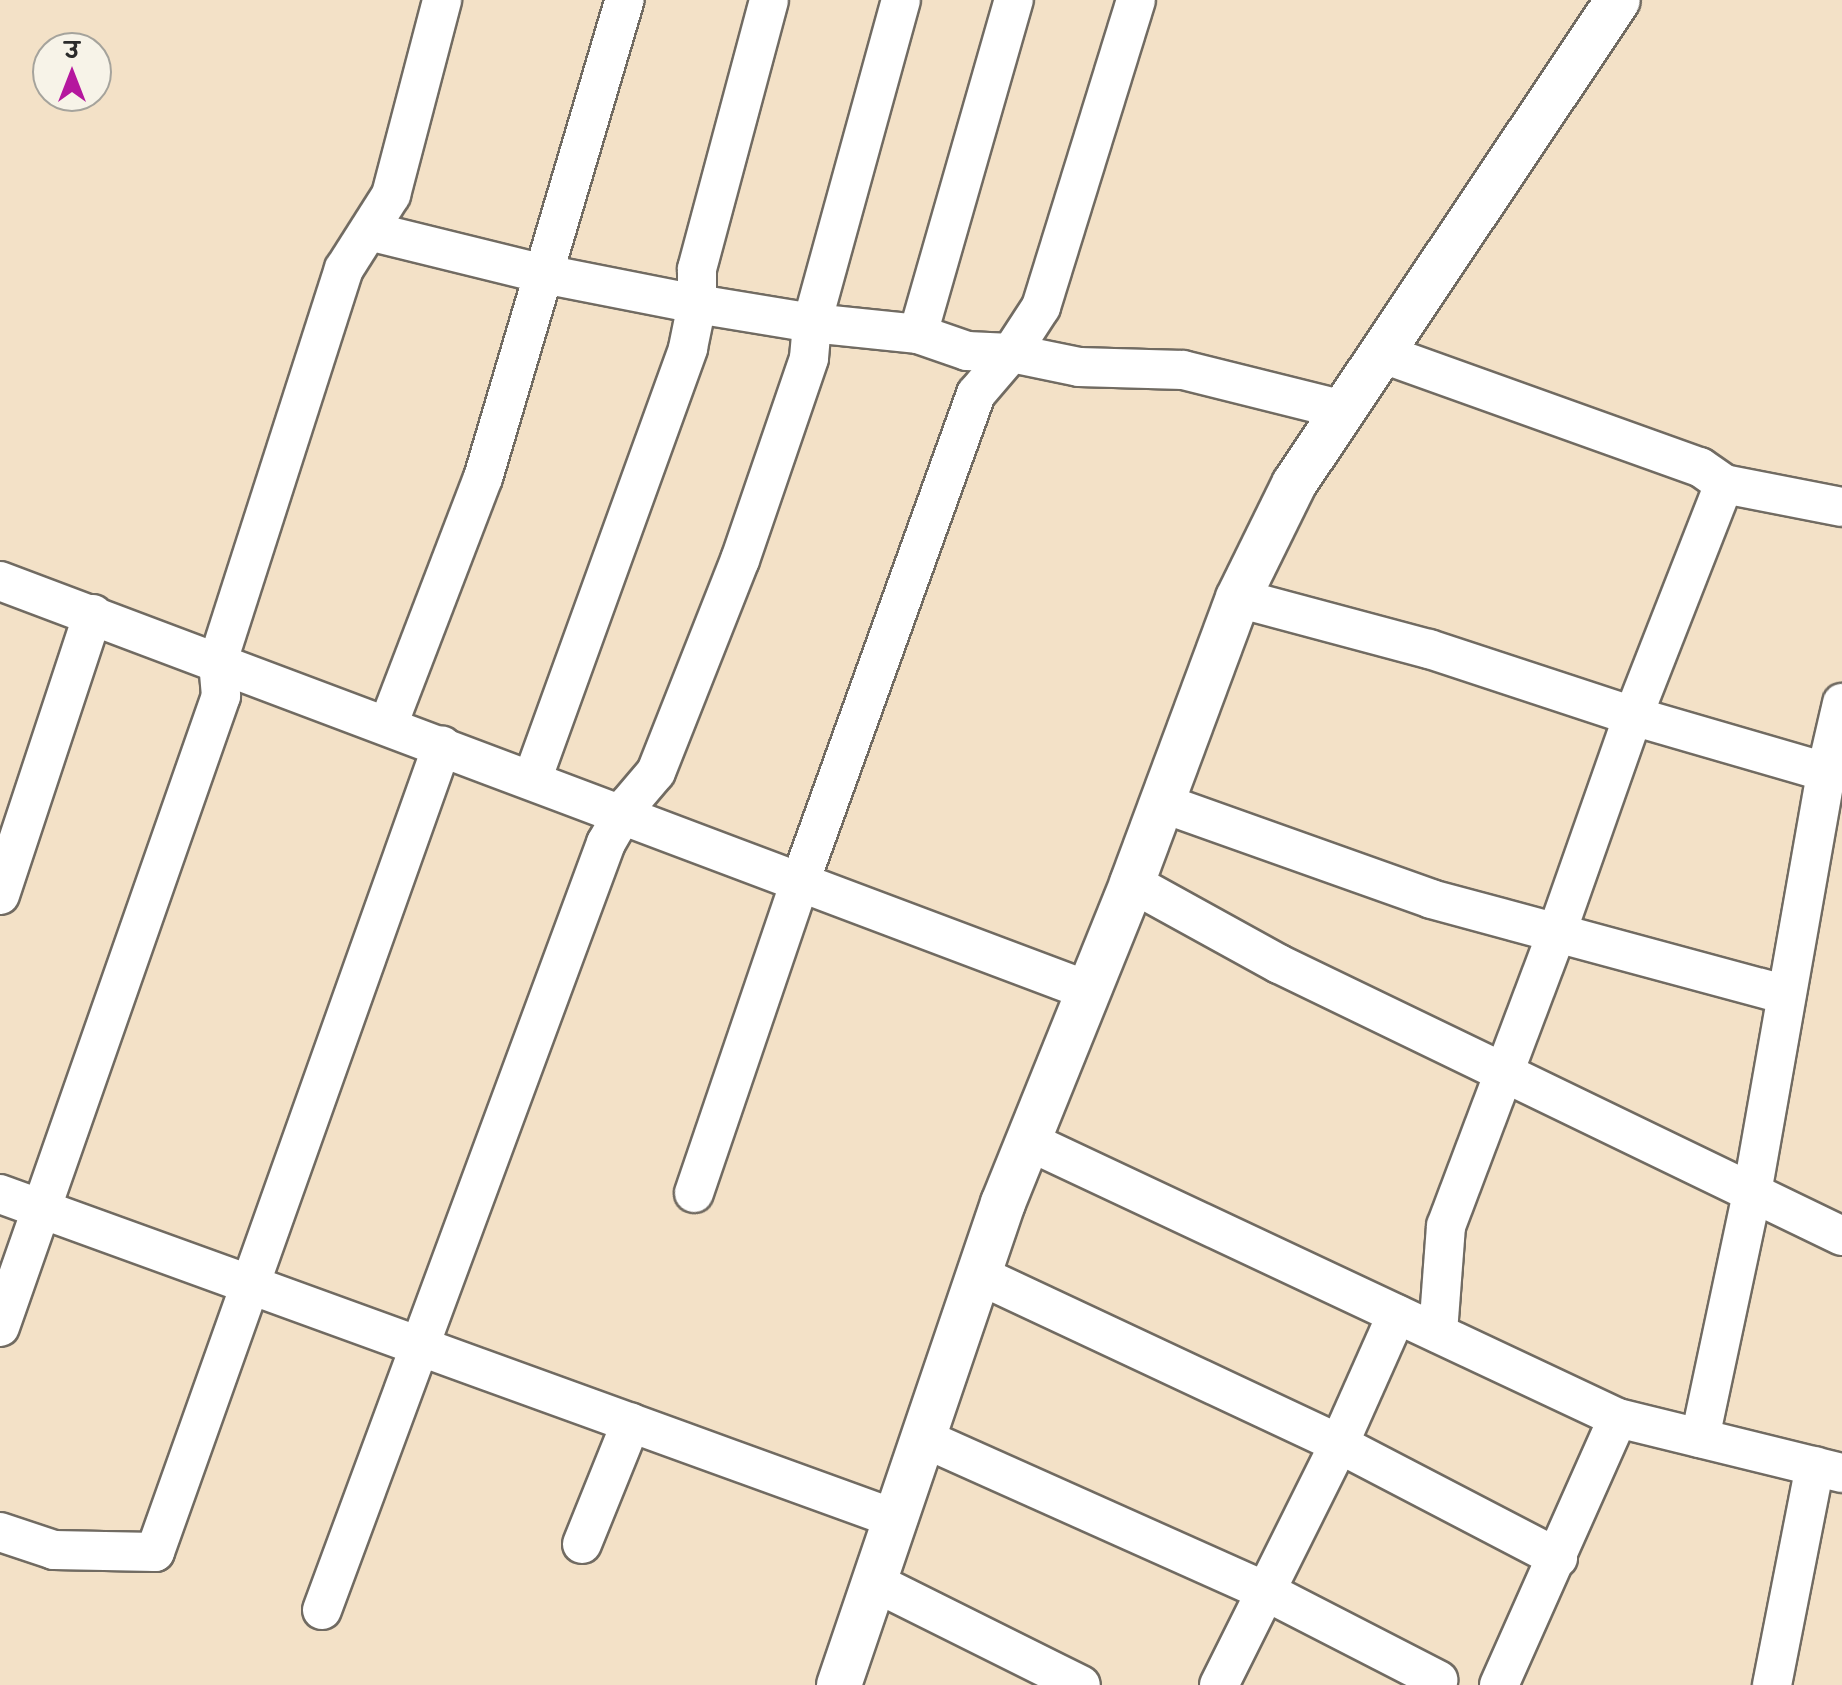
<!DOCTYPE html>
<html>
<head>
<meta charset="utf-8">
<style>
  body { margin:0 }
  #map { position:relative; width:1842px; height:1685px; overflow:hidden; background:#f3e1c7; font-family:Mali,"Playpen Sans Deva",sans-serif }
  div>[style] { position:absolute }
  .roads { filter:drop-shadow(2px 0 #716b62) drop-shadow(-2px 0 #716b62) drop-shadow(0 2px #716b62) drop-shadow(0 -2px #716b62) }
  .minor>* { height:38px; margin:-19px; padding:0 19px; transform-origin:19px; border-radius:19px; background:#fff }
  .major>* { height:44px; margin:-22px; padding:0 22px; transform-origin:22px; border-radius:22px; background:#fff }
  span { translate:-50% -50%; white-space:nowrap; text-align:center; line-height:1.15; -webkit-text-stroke:8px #f7f3e8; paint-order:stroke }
  .north { position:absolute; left:32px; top:32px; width:80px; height:80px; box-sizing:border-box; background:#f7f3e8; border:2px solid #a5a39c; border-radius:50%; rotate:0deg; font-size:22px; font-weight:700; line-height:32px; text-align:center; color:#2b2b2b }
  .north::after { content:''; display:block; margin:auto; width:28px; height:36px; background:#b5179e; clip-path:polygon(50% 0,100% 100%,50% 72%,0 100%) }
</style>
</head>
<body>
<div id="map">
  <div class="roads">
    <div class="minor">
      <div style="left:369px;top:231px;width:180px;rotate:13.8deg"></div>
      <div style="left:544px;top:274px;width:156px;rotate:11.1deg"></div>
      <div style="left:697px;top:304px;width:117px;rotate:9.4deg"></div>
      <div style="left:812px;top:323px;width:107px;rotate:5.9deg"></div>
      <div style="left:918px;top:334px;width:52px;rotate:19.1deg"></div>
      <div style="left:967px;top:351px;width:44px;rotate:2.6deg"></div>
      <div style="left:1011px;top:353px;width:69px;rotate:11.6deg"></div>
      <div style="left:1079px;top:367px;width:104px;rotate:1.7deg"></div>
      <div style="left:1183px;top:370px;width:165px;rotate:14deg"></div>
      <div style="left:918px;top:334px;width:348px;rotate:-74deg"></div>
      <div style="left:1381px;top:353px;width:339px;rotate:19.7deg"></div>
      <div style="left:1700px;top:467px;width:29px;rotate:35deg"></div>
      <div style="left:1724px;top:484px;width:249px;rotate:111.4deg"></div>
      <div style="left:1633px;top:716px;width:232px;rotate:109.4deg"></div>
      <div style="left:1556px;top:935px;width:311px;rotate:110.7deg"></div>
      <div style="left:1446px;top:1226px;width:107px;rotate:94.3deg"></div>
      <div style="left:1724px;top:484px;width:120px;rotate:11deg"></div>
      <div style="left:0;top:581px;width:1164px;rotate:20.63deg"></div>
      <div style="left:1238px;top:598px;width:198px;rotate:15deg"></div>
      <div style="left:1429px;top:649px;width:215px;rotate:18.2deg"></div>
      <div style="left:1633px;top:716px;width:201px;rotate:16.2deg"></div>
      <div style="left:388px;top:725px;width:265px;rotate:-69deg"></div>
      <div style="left:483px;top:478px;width:499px;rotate:-73.5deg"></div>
      <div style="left:532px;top:780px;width:459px;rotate:-70.1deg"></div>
      <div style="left:688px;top:348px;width:45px;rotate:-78.4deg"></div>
      <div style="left:697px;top:304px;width:35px;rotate:-90deg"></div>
      <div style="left:697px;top:269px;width:278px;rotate:-75deg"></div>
      <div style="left:1162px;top:803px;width:286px;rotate:19.6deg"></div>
      <div style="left:1431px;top:899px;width:368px;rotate:15.1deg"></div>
      <div style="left:1132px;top:883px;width:168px;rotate:28.9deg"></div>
      <div style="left:1279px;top:964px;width:625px;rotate:25.79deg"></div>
      <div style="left:0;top:895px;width:296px;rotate:-71.7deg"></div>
      <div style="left:1028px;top:1141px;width:652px;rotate:25.15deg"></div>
      <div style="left:1618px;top:1418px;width:231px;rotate:13.8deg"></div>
      <div style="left:694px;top:1193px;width:329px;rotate:-71.2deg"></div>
      <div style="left:800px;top:882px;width:519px;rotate:-70.17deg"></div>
      <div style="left:976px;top:394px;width:54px;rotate:-49.5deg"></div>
      <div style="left:1011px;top:353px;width:55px;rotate:-56.9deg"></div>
      <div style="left:1041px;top:307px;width:321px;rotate:-72.8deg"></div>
      <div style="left:0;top:1194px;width:953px;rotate:19.94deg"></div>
      <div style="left:979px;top:1275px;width:398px;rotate:25.1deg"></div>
      <div style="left:1339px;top:1444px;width:247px;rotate:27.5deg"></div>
      <div style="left:0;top:1327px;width:669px;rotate:-70.7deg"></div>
      <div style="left:221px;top:696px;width:35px;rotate:-95deg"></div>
      <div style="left:218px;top:661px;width:412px;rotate:-72.2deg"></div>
      <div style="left:344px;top:269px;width:88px;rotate:-57.6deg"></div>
      <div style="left:391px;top:195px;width:202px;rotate:-75.3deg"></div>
      <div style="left:923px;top:1438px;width:375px;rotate:24.1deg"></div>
      <div style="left:1265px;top:1591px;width:195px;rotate:27.2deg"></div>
      <div style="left:1700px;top:1438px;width:250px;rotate:-78deg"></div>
      <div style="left:1752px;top:1193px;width:427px;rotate:-80deg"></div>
      <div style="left:1826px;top:772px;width:71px;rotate:-76.9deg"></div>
      <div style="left:0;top:1532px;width:57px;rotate:18.4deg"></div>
      <div style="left:54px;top:1550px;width:101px;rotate:1.1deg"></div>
      <div style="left:155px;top:1552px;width:856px;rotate:-70.4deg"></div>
      <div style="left:582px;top:1544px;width:131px;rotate:-68deg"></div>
      <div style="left:874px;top:1582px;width:231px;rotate:26.5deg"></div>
      <div style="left:322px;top:1610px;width:818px;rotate:-69.68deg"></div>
      <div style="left:606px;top:843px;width:44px;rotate:-59.9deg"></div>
      <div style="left:628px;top:805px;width:43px;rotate:-49.7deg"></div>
      <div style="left:656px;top:772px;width:228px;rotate:-68.4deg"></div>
      <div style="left:740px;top:560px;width:213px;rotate:-71.1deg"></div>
      <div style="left:809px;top:358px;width:35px;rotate:-85deg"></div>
      <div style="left:812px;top:323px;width:335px;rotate:-74.6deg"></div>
      <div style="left:1219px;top:1685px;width:269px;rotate:-63.5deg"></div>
      <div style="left:1339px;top:1444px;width:142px;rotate:-66deg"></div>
      <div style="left:1499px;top:1685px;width:292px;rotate:-66deg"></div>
      <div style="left:1772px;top:1685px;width:223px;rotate:-78.9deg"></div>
    </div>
    <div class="major">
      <div style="left:839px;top:1685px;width:509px;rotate:-71.21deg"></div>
      <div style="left:1003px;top:1203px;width:345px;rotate:-68deg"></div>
      <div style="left:1132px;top:883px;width:304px;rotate:-69.6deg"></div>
      <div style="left:1238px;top:598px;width:127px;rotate:-63.8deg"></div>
      <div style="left:1294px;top:484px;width:582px;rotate:-56.2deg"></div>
    </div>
  </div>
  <div class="north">उ</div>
</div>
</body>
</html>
